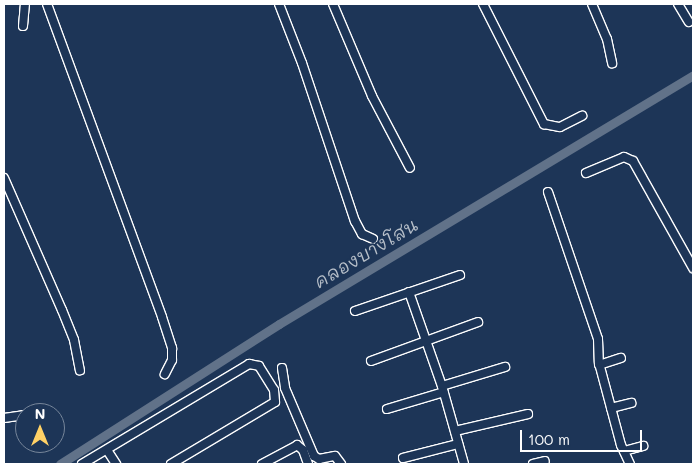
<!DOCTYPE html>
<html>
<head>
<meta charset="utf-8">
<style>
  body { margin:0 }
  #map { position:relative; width:697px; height:468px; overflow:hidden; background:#1d3557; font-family:Mali,"Playpen Sans Thai",sans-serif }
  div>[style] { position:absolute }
  .canal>* { height:9px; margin:-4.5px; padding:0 4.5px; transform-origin:4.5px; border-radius:4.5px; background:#617289 }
  .roads { filter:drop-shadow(1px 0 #fff) drop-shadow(-1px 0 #fff) drop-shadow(0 1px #fff) drop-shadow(0 -1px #fff) }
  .street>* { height:8px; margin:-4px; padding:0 4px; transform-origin:4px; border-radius:4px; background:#1d3557 }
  span { translate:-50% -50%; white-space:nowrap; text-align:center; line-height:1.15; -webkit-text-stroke:4px #1d3557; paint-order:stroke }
  .water-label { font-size:18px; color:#b8c0ca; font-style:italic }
  .frame { position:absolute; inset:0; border:5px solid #fff; pointer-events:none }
  .north { position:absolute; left:15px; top:403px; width:50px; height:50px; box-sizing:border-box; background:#1d3557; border:1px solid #77869a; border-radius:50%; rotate:0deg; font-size:14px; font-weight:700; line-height:20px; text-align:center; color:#fff }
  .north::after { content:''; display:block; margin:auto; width:18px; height:22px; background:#ffd166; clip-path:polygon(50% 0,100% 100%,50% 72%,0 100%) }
  .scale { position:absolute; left:520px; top:430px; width:122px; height:22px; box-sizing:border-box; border:2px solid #fff; border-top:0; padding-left:6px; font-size:15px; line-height:18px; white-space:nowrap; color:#fff; -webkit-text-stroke:4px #1d3557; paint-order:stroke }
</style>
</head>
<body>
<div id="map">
  <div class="canal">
    <div style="left:60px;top:464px;width:260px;rotate:-32.6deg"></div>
    <div style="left:279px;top:324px;width:483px;rotate:-31deg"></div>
  </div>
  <div class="roads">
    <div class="street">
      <div style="left:47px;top:4px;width:333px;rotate:69.8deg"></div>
      <div style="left:162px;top:317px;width:33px;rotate:72deg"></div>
      <div style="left:172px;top:348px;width:12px;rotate:90deg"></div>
      <div style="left:172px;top:360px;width:16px;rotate:117deg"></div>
      <div style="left:279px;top:4px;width:63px;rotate:68.7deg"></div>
      <div style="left:302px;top:63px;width:167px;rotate:71.5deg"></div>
      <div style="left:355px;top:221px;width:15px;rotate:62deg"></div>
      <div style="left:362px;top:234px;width:12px;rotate:24deg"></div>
      <div style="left:333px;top:4px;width:100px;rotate:67deg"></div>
      <div style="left:372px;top:96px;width:81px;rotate:62.2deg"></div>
      <div style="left:483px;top:4px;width:135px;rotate:63.1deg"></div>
      <div style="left:544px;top:124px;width:16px;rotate:11deg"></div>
      <div style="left:560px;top:127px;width:25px;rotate:-27deg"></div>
      <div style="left:592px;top:4px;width:38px;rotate:67deg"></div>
      <div style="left:607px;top:39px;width:25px;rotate:78deg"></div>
      <div style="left:678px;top:4px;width:21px;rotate:59deg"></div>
      <div style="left:23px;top:26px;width:22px;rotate:-85deg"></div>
      <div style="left:586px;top:173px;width:41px;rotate:-22.8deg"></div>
      <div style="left:624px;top:157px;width:10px;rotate:24deg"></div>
      <div style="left:633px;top:161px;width:123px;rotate:60.7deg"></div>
      <div style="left:4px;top:178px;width:144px;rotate:66.3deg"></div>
      <div style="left:62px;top:310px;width:32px;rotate:68deg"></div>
      <div style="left:74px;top:340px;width:31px;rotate:79deg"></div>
      <div style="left:548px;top:192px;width:155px;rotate:71.2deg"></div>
      <div style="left:598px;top:339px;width:24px;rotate:88deg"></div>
      <div style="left:599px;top:363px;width:85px;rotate:75deg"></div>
      <div style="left:621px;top:445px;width:21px;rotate:65deg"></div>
      <div style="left:409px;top:292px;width:100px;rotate:70.7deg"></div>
      <div style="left:442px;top:386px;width:81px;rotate:74.2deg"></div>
      <div style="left:355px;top:311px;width:111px;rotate:-18.9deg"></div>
      <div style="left:371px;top:361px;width:114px;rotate:-20deg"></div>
      <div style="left:599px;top:365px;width:23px;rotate:-18deg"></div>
      <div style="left:282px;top:368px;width:20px;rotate:81deg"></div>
      <div style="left:285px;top:388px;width:74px;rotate:66.9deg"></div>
      <div style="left:314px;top:456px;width:6px;rotate:31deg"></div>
      <div style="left:319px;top:459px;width:16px;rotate:-11deg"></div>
      <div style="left:335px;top:456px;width:10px;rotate:53deg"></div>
      <div style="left:442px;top:386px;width:66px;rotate:-16.8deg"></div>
      <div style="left:611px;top:408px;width:21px;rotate:-14deg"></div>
      <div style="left:387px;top:409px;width:59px;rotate:-16.6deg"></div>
      <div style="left:4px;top:418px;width:21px;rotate:-8deg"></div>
      <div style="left:455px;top:431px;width:75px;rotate:-13.1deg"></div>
      <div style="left:107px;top:450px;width:17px;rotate:57deg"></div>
      <div style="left:624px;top:451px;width:20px;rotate:-15deg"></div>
      <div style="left:403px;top:458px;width:57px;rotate:-14.3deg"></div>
      <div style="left:82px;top:464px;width:195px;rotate:-30.9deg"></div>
      <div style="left:249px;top:364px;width:10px;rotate:11deg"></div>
      <div style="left:259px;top:366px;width:28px;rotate:58deg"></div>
      <div style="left:274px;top:390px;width:12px;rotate:85deg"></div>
      <div style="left:275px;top:402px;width:121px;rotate:149.2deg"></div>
      <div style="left:262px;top:464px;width:40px;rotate:-28deg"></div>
      <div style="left:297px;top:445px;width:8px;rotate:40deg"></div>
      <div style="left:303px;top:450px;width:15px;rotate:70deg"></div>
      <div style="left:533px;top:464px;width:12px;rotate:-14deg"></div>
    </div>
  </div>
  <div class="water-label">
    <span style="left:366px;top:253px;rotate:-31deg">คลองบางโสน</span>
  </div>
  <div class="frame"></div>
  <div class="north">N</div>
  <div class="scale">100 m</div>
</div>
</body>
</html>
